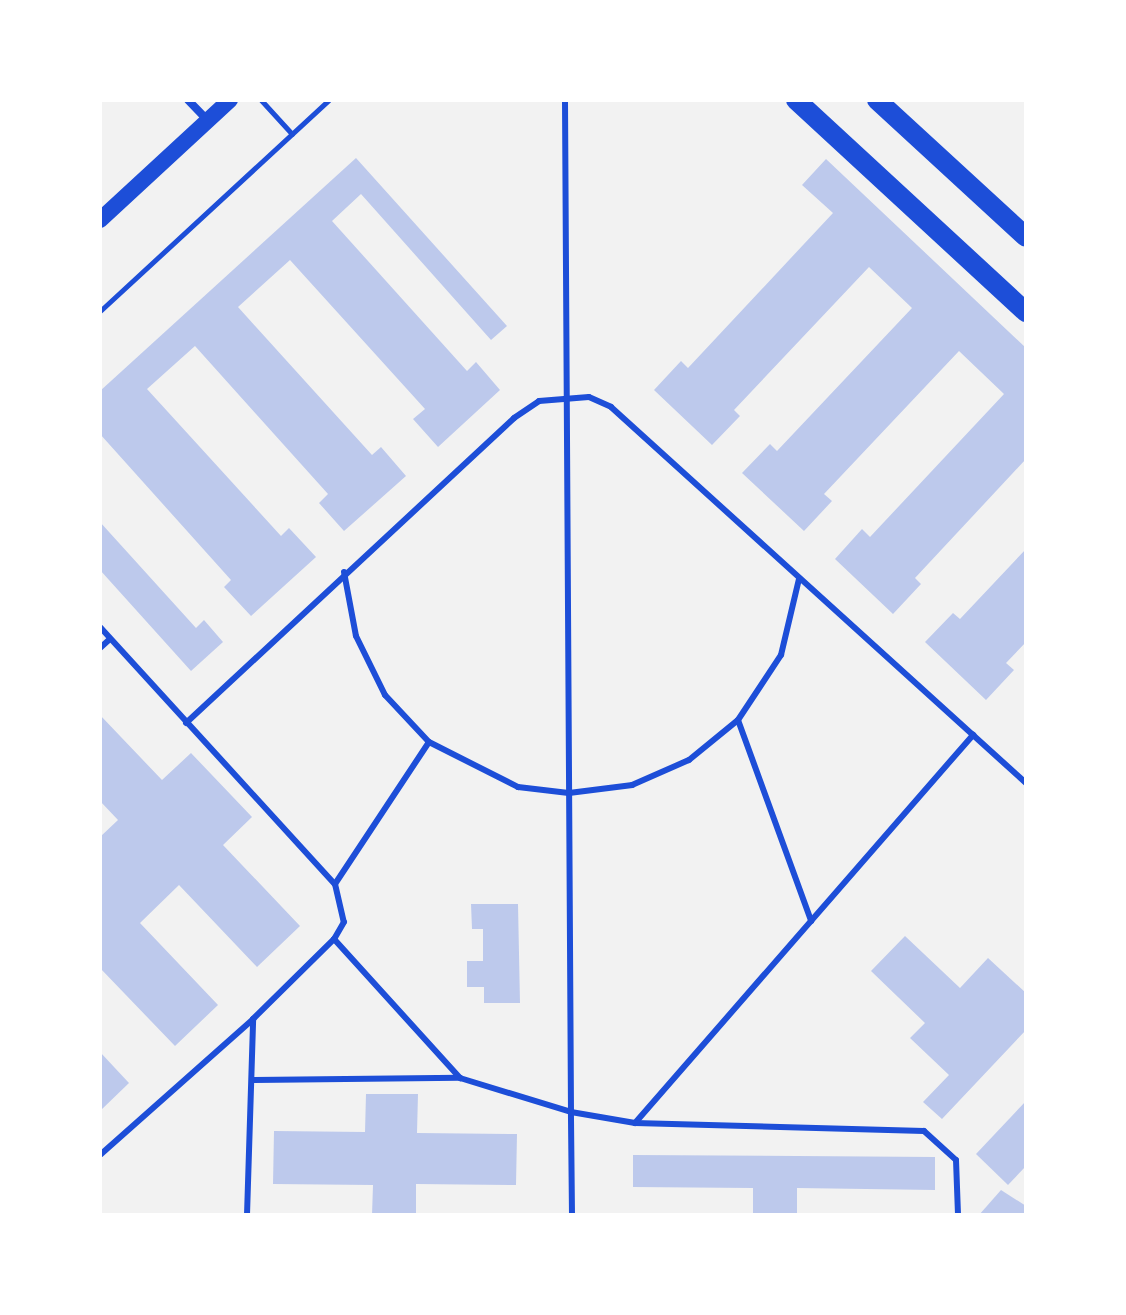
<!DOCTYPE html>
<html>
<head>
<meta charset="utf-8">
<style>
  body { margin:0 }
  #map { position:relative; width:1126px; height:1315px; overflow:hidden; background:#f2f2f2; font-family:Ubuntu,sans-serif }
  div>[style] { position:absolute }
  .building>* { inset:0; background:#bdc9ec }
  .path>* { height:5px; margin:-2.5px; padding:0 2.5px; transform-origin:2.5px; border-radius:2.5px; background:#1d4ed8 }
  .service>* { height:6px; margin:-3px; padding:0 3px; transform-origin:3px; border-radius:3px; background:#1d4ed8 }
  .minor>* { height:8px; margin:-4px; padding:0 4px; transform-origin:4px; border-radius:4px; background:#1d4ed8 }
  .secondary>* { height:16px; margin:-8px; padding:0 8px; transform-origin:8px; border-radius:8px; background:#1d4ed8 }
  .primary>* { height:20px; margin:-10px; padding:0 10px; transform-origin:10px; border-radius:10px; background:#1d4ed8 }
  span { translate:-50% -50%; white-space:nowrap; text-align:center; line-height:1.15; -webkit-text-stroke:8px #fff; paint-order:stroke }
  .frame { position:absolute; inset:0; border:102px solid #fff; pointer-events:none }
</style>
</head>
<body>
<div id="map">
  <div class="building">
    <div style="clip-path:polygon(356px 158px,507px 326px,491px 340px,361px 194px,332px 221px,467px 371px,476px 362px,500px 390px,438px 447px,413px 419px,425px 409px,290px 260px,238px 307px,372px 455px,381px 447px,406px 476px,344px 531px,319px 503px,328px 494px,195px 346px,147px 389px,281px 536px,289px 528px,316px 557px,251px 616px,224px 587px,231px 580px,100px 434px,100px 391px)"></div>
    <div style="clip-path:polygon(826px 159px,1026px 348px,1026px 459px,915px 578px,921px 584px,893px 614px,835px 559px,862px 529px,870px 537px,1004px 394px,959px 351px,824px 494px,832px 501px,804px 531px,742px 473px,770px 444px,777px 451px,912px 308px,869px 267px,734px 410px,740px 416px,712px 445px,654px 390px,681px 361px,688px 368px,833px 213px,802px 185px)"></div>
    <div style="clip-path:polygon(100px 522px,196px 628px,204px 620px,223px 642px,191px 671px,100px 570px)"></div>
    <div style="clip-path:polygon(1026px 549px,1026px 642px,1006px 663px,1014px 670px,986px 700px,925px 642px,953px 613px,960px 619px)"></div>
    <div style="clip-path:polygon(100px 715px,162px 780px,191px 753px,252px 817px,223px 845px,300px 926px,257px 967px,179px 885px,140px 923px,218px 1005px,175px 1046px,100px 968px,100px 837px,118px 820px,100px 801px)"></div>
    <div style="clip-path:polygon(471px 904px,518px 904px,520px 1003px,484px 1003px,484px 987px,467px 987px,467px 961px,483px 961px,483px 929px,472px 929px)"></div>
    <div style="clip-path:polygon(905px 936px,960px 988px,988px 958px,1026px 993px,1026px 1030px,942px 1119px,923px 1102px,949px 1075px,910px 1038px,925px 1023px,871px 971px)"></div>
    <div style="clip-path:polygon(100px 1052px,129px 1083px,100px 1111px)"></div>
    <div style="clip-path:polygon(366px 1094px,418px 1094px,417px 1133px,517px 1134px,516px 1185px,416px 1184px,416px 1215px,372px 1215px,373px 1185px,273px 1184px,274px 1131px,365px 1132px)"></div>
    <div style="clip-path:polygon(1026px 1101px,1026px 1166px,1008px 1185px,976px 1154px)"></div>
    <div style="clip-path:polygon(633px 1155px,935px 1157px,935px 1190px,797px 1188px,797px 1215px,753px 1215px,753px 1188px,633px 1187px)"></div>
    <div style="clip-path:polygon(1001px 1190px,1026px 1206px,1026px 1215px,979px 1215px)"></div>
  </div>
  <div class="path">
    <div style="left:261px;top:100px;width:46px;rotate:47.6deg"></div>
    <div style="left:100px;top:311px;width:311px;rotate:-42.7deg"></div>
  </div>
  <div class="service">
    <div style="left:344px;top:572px;width:65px;rotate:79.4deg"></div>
    <div style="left:356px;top:636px;width:66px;rotate:63.8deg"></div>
    <div style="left:385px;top:695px;width:64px;rotate:46.9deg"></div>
    <div style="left:429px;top:742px;width:100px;rotate:26.8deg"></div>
    <div style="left:518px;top:787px;width:51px;rotate:6.7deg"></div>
    <div style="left:569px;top:793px;width:64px;rotate:-7.2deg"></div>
    <div style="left:632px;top:785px;width:62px;rotate:-23.7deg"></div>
    <div style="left:689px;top:760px;width:63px;rotate:-39.2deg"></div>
    <div style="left:738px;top:720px;width:78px;rotate:-56.5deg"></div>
    <div style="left:781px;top:655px;width:78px;rotate:-76.7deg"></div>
    <div style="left:100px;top:627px;width:348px;rotate:47.6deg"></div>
    <div style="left:335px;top:884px;width:39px;rotate:77deg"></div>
    <div style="left:344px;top:922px;width:20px;rotate:120deg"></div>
    <div style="left:334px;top:939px;width:188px;rotate:47.8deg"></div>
    <div style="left:100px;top:648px;width:13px;rotate:-42deg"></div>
    <div style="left:738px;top:720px;width:214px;rotate:70deg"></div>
    <div style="left:186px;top:723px;width:448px;rotate:-42.9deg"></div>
    <div style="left:514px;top:418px;width:30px;rotate:-34deg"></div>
    <div style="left:539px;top:401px;width:50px;rotate:-4.6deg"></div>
    <div style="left:589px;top:397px;width:24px;rotate:24deg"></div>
    <div style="left:611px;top:407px;width:560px;rotate:42.18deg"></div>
    <div style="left:335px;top:884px;width:170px;rotate:-56.5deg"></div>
    <div style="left:252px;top:1080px;width:208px;rotate:-0.6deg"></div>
    <div style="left:460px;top:1078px;width:116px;rotate:17deg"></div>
    <div style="left:571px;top:1112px;width:1012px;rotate:-90.34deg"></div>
    <div style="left:635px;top:1123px;width:515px;rotate:-48.94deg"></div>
    <div style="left:100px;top:1155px;width:205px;rotate:-41.6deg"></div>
    <div style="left:247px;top:1215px;width:196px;rotate:-88.2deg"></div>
    <div style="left:253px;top:1019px;width:114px;rotate:-44.6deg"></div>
    <div style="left:572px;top:1215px;width:103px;rotate:-90.6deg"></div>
    <div style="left:571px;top:1112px;width:65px;rotate:9.8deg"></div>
    <div style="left:635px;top:1123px;width:289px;rotate:1.6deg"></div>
    <div style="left:924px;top:1131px;width:43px;rotate:42.2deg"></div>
    <div style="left:956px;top:1160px;width:55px;rotate:87.9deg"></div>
  </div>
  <div class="minor">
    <div style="left:188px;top:100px;width:28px;rotate:46deg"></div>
  </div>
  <div class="secondary">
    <div style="left:100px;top:220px;width:177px;rotate:-42.7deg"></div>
  </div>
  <div class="primary">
    <div style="left:796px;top:100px;width:313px;rotate:42.7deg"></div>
    <div style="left:877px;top:100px;width:202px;rotate:42.6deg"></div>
  </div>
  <div class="frame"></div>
</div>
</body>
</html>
